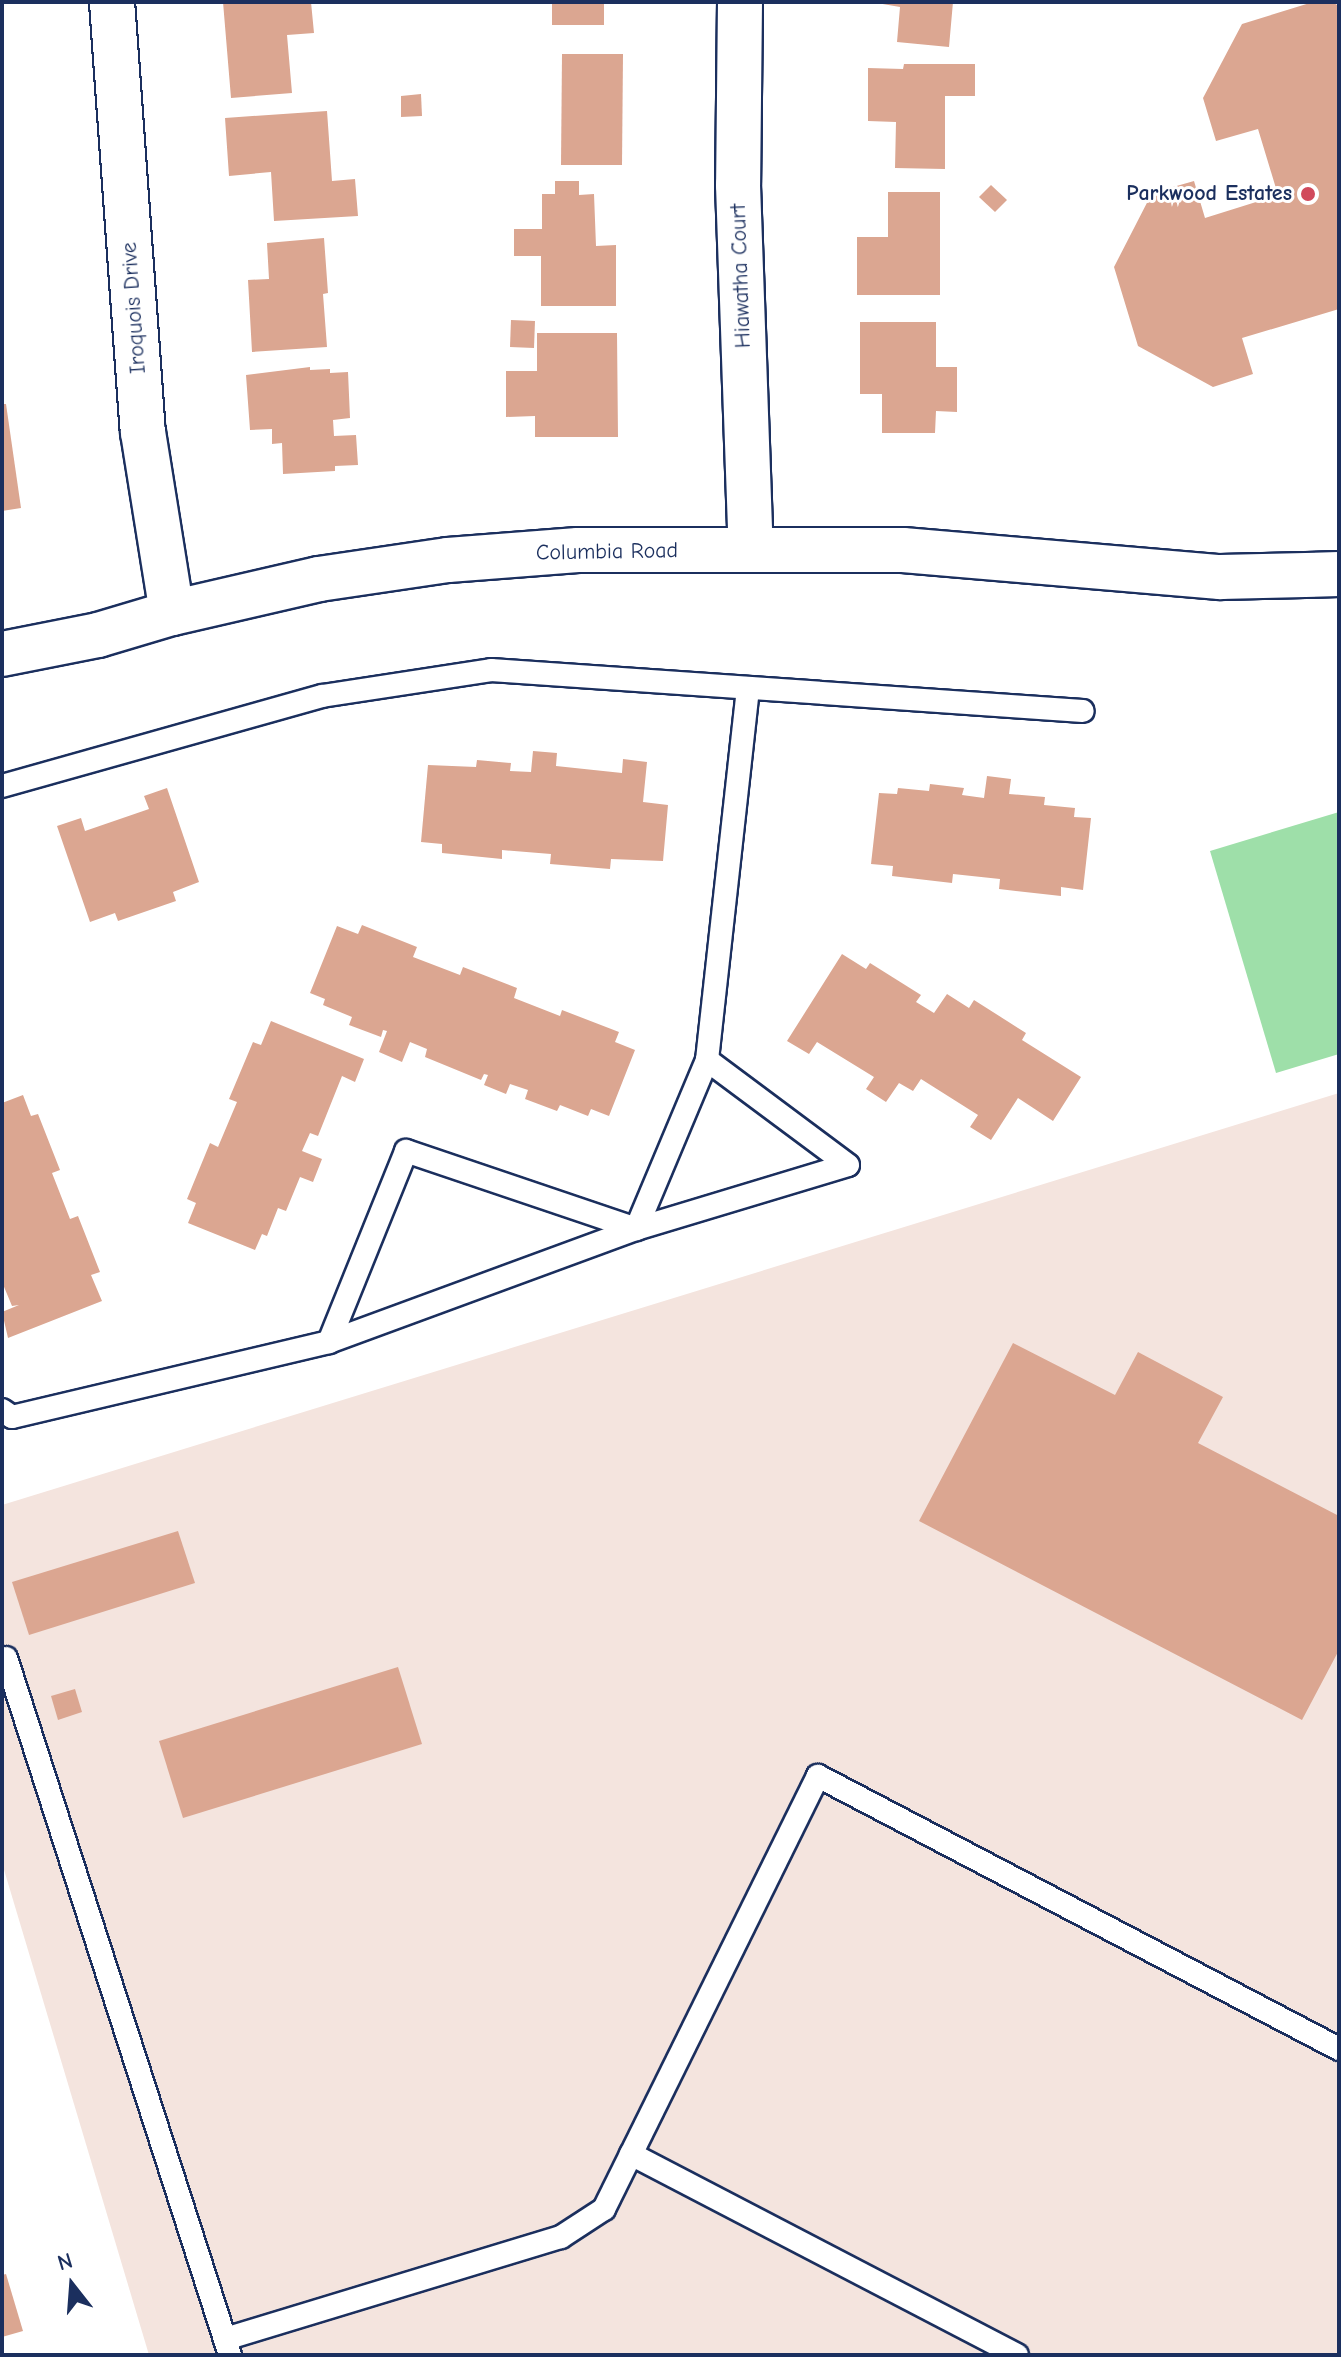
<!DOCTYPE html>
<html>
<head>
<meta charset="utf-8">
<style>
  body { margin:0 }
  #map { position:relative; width:1341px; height:2357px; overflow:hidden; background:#fff; font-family:"Comic Neue",sans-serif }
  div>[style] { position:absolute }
  .built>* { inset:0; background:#f4e4de }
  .green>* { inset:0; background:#9edfa9 }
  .building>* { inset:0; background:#dba691 }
  .roads { filter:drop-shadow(2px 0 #1b2f5e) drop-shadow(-2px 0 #1b2f5e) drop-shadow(0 2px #1b2f5e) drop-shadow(0 -2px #1b2f5e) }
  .lane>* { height:22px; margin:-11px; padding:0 11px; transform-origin:11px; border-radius:11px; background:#fff }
  .street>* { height:44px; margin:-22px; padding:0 22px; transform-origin:22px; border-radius:22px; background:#fff }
  .dots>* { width:22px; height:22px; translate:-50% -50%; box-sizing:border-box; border:4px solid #fff; border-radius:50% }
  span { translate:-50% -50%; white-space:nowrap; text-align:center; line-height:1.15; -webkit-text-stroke:6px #fff; paint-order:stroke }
  .poi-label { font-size:22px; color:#1b2f5e; font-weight:700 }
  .right { translate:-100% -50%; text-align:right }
  .street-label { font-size:22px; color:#1b2f5e }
  .frame { position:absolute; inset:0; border:4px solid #1b2f5e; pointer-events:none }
  .north { position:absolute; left:32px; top:2245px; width:80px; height:80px; -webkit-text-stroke:6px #fff; paint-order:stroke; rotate:343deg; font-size:22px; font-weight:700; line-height:32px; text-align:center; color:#1b2f5e }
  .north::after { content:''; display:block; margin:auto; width:28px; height:36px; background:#1b2f5e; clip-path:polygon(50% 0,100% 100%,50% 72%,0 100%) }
</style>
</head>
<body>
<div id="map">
  <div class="built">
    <div style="clip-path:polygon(1339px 1093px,1339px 2355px,149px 2355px,2px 1863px,2px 1505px)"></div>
  </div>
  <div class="green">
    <div style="clip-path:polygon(1339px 812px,1339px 1054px,1276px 1073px,1210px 851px)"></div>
  </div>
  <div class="building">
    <div style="clip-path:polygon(223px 2px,311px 2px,314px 33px,287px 35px,292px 93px,231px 98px)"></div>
    <div style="clip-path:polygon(552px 2px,604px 2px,604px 25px,552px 25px)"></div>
    <div style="clip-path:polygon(871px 2px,953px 2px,949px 47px,897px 42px,900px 7px)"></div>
    <div style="clip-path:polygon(1313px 2px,1332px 2px,1339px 6px,1339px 309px,1242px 338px,1253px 374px,1213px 387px,1138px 346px,1114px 267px,1152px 193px,1194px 181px,1205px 218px,1278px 195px,1258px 129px,1216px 141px,1203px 98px,1242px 24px)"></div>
    <div style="clip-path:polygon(562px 54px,623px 54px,622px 165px,561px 165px)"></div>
    <div style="clip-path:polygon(904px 64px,975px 64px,975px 96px,945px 96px,945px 169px,895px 168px,896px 122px,868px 121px,868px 68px,903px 69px)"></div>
    <div style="clip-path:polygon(421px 94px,422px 116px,401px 117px,401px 96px)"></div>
    <div style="clip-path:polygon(327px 111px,332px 181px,355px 179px,358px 216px,274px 221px,271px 172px,229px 176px,225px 118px)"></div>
    <div style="clip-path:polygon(555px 181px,579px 181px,579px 195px,594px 194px,596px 246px,616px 245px,616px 306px,541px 306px,541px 256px,514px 256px,514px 229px,542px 229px,542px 194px,555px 194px)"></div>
    <div style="clip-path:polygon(991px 185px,1007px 200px,995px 212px,979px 197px)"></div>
    <div style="clip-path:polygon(888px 192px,940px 192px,940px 295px,857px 295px,857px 237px,888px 237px)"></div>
    <div style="clip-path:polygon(324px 238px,328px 293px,323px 294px,327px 347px,252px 352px,248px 280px,269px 279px,267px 243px)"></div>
    <div style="clip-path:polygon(511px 320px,535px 321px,534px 348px,510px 347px)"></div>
    <div style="clip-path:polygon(860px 322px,936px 322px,936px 367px,957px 367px,957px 412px,936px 411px,935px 433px,882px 433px,882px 394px,860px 394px)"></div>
    <div style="clip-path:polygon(537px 333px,617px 333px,618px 437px,535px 437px,535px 416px,506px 417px,506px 371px,537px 371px)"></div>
    <div style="clip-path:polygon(310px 367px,310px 370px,330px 369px,330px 373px,348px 372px,350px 418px,333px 420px,334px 436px,356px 435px,358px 465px,335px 466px,335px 471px,283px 474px,282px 443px,272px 444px,272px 429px,250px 430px,246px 375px)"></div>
    <div style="clip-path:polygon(2px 404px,6px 404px,21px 508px,2px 511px)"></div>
    <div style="clip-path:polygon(533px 751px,557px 753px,556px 766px,622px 773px,623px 759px,647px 762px,643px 802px,668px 805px,663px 861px,611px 859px,610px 869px,550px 864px,551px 854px,502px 850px,502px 859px,442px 853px,442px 844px,421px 842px,428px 765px,476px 767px,477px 760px,511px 763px,510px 771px,531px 772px)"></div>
    <div style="clip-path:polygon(987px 776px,1011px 779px,1009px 794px,1045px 797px,1044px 805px,1075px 808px,1074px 817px,1091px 818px,1083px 890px,1061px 887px,1061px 896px,999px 889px,1000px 879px,953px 874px,952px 883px,892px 876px,893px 866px,871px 864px,879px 793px,897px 794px,898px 788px,929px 791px,930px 784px,964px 788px,962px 795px,984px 798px)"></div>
    <div style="clip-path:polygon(167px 788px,199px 882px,173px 892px,176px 901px,118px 921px,115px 913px,90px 922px,57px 826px,81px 818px,85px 831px,149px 809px,144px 796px)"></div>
    <div style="clip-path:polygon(362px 925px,417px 947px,413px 957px,460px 975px,463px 967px,517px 988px,514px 998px,560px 1016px,562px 1010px,619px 1032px,615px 1042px,635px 1050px,609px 1116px,591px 1109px,588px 1116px,560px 1105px,557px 1111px,525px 1099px,528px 1090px,510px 1084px,506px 1094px,484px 1085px,488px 1075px,484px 1074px,481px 1080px,425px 1057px,427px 1049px,410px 1042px,402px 1062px,379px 1052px,387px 1031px,383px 1030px,381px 1037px,349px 1025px,352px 1017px,323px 1005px,325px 999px,310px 993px,337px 926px,358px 934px)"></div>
    <div style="clip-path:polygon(842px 954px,866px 969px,870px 963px,921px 995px,916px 1002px,934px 1013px,947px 994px,969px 1008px,974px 1000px,1026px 1033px,1022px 1040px,1081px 1077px,1053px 1121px,1018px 1098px,991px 1140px,970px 1127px,978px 1115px,921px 1079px,913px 1091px,899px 1083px,886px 1102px,866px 1089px,874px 1077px,817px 1042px,809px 1054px,787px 1041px)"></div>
    <div style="clip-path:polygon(271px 1021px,364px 1059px,355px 1082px,342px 1076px,318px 1136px,310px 1133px,302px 1151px,322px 1159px,313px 1182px,300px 1177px,286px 1211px,278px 1208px,267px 1236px,262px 1234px,255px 1250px,188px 1223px,196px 1203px,187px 1199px,210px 1143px,218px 1147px,237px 1102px,229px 1099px,253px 1042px,261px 1045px)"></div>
    <div style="clip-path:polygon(23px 1095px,31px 1116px,38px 1114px,60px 1170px,52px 1173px,70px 1219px,78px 1216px,100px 1272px,91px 1275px,102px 1301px,8px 1338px,2px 1312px,19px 1305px,12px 1306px,2px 1282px,2px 1103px)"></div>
    <div style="clip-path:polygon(1013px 1343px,1115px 1395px,1138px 1352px,1223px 1397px,1198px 1443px,1339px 1516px,1339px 1650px,1302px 1720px,919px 1521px)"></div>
    <div style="clip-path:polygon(178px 1531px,195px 1583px,29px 1635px,12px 1582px)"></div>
    <div style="clip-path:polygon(398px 1667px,422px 1744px,183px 1818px,159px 1741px)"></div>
    <div style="clip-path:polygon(75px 1689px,82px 1712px,58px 1720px,51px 1696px)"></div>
    <div style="clip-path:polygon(6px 2274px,23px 2331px,2px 2337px,2px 2275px)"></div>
  </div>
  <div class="roads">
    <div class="lane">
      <div style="left:2px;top:786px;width:332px;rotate:-15.7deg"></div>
      <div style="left:322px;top:696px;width:171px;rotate:-8.7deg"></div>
      <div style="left:491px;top:670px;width:593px;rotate:3.96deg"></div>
      <div style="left:329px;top:1342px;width:206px;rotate:-68deg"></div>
      <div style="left:406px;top:1151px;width:243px;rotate:18.7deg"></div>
      <div style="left:636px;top:1229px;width:183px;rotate:-67.2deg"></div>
      <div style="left:707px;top:1060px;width:374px;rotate:-83.7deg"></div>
      <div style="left:2px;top:1410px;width:12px;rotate:35deg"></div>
      <div style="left:12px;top:1417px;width:326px;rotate:-13.3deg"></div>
      <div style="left:329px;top:1342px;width:327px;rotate:-20.2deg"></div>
      <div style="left:636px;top:1229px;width:221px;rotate:-16.8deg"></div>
      <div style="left:848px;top:1165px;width:176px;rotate:-143.3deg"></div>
      <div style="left:6px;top:1658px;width:732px;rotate:72.18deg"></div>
      <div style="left:631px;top:2154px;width:435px;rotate:27.5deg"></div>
      <div style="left:225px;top:2339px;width:351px;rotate:-16.9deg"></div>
      <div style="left:561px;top:2237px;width:51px;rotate:-33.1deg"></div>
      <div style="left:604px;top:2209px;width:483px;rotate:-63.7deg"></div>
      <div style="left:818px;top:1776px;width:588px;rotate:27.65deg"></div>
    </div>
    <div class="street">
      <div style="left:112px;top:2px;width:431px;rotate:85.9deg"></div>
      <div style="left:143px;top:432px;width:183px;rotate:80.9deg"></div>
      <div style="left:740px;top:2px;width:183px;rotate:90.6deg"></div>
      <div style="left:738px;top:185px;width:365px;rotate:88deg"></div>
      <div style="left:2px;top:654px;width:98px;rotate:-11.2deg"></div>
      <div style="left:98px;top:635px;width:77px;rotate:-16.6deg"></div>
      <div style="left:172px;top:613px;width:151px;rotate:-13deg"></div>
      <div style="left:319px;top:579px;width:130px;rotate:-8.4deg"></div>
      <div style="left:448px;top:560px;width:130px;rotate:-4.4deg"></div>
      <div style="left:578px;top:550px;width:325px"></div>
      <div style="left:903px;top:550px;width:318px;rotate:4.9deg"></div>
      <div style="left:1220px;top:577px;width:119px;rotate:-1.4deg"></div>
    </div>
  </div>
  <div class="dots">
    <div style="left:1308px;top:194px;background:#d1495b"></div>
  </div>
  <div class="poi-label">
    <span class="right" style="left:1292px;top:194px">Parkwood Estates</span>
  </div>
  <div class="street-label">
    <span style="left:741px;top:276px;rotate:-92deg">Hiawatha Court</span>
    <span style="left:134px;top:308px;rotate:-94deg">Iroquois Drive</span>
    <span style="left:607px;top:552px;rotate:-1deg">Columbia Road</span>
  </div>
  <div class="frame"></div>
  <div class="north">N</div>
</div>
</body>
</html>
